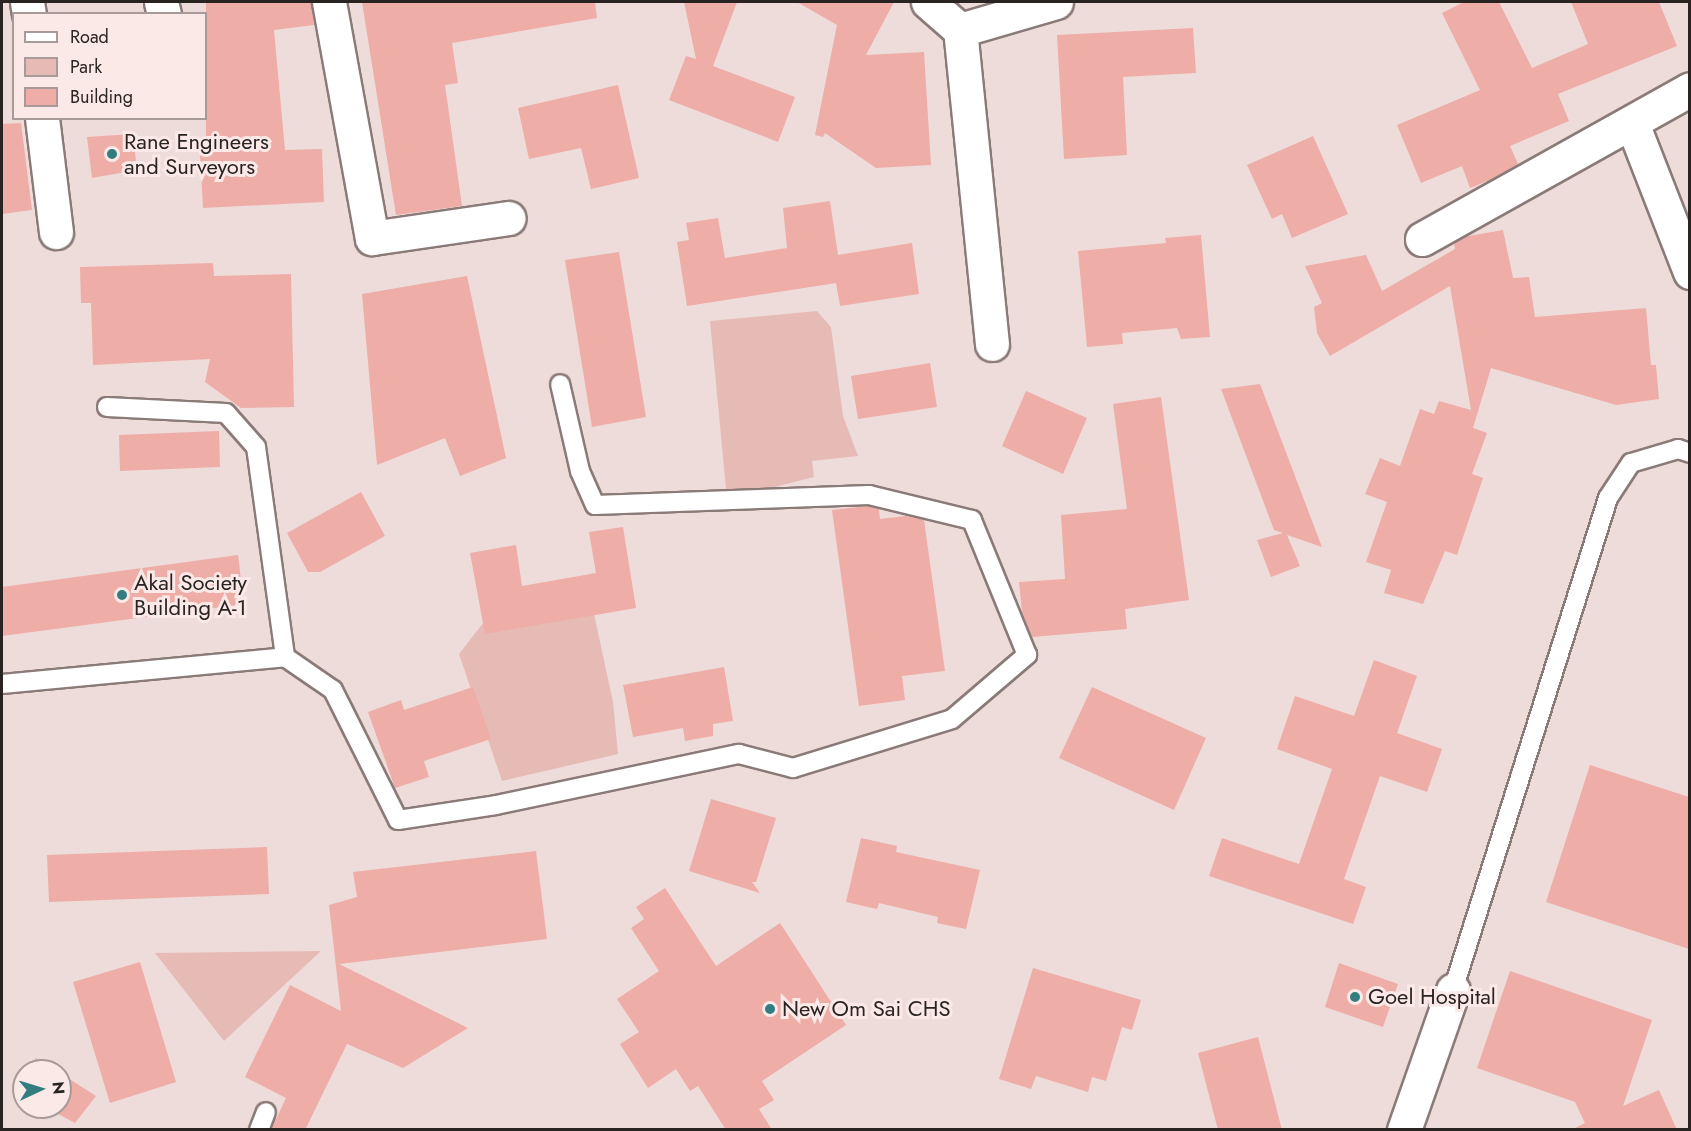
<!DOCTYPE html>
<html>
<head>
<meta charset="utf-8">
<style>
  body { margin:0 }
  #map { position:relative; width:1691px; height:1131px; overflow:hidden; background:#eedcda; font-family:Jost,sans-serif }
  div>[style] { position:absolute }
  .green>* { inset:0; background:#e6bbb6 }
  .building>* { inset:0; background:#eeada7 }
  .roads { filter:drop-shadow(2px 0 #8a7a78) drop-shadow(-2px 0 #8a7a78) drop-shadow(0 2px #8a7a78) drop-shadow(0 -2px #8a7a78) }
  .service>* { height:18px; margin:-9px; padding:0 9px; transform-origin:9px; border-radius:9px; background:#fff }
  .minor>* { height:33px; margin:-16.5px; padding:0 16.5px; transform-origin:16.5px; border-radius:16.5px; background:#fff }
  .dots>* { width:16px; height:16px; translate:-50% -50%; box-sizing:border-box; border:3px solid #fbe9e7; border-radius:50% }
  span { translate:-50% -50%; white-space:nowrap; text-align:center; line-height:1.15; -webkit-text-stroke:6px #fbe9e7; paint-order:stroke }
  .poi-label { font-size:22px; color:#292322 }
  .left { translate:0 -50%; text-align:left }
  .frame { position:absolute; inset:0; border:3px solid #292322; pointer-events:none }
  .legend { position:absolute; left:12px; top:12px; width:195px; height:108px; box-sizing:border-box; background:#fbe9e7; border:2px solid #a79a98; margin:0; padding:8px 10px; list-style:none; font-size:18px; color:#292322 }
  .legend li { display:flex; align-items:center; gap:12px; height:30px }
  .legend b { width:30px; border:2px solid #a79a98 }
  .north { position:absolute; left:12px; top:1059px; width:60px; height:60px; box-sizing:border-box; background:#fbe9e7; border:2px solid #a79a98; border-radius:50%; rotate:86deg; font-size:16px; font-weight:700; line-height:24px; text-align:center; color:#292322 }
  .north::after { content:''; display:block; margin:auto; width:21px; height:27px; background:#337c80; clip-path:polygon(50% 0,100% 100%,50% 72%,0 100%) }
</style>
</head>
<body>
<div id="map">
  <div class="green">
    <div style="clip-path:polygon(817px 311px,831px 327px,843px 416px,858px 456px,812px 461px,814px 477px,727px 499px,710px 321px)"></div>
    <div style="clip-path:polygon(490px 614px,594px 614px,613px 702px,618px 754px,502px 781px,459px 654px)"></div>
    <div style="clip-path:polygon(321px 951px,224px 1041px,155px 953px)"></div>
  </div>
  <div class="building">
    <div style="clip-path:polygon(206px 2px,311px 2px,314px 25px,274px 30px,285px 150px,322px 149px,324px 202px,203px 208px,200px 154px,206px 154px)"></div>
    <div style="clip-path:polygon(362px 2px,595px 2px,597px 18px,452px 43px,458px 83px,445px 85px,462px 206px,396px 215px)"></div>
    <div style="clip-path:polygon(684px 2px,737px 2px,713px 66px,795px 97px,778px 142px,669px 100px,686px 56px,696px 59px)"></div>
    <div style="clip-path:polygon(797px 2px,894px 2px,866px 55px,924px 52px,931px 165px,876px 168px,825px 133px,823px 137px,815px 135px,837px 25px)"></div>
    <div style="clip-path:polygon(1464px 2px,1499px 2px,1532px 68px,1588px 44px,1571px 2px,1659px 2px,1677px 46px,1558px 94px,1569px 121px,1510px 146px,1518px 164px,1490px 180px,1470px 188px,1462px 166px,1421px 183px,1397px 125px,1480px 90px,1442px 13px)"></div>
    <div style="clip-path:polygon(1193px 28px,1196px 73px,1123px 77px,1127px 155px,1064px 159px,1057px 35px)"></div>
    <div style="clip-path:polygon(618px 85px,639px 178px,591px 189px,581px 148px,529px 159px,518px 108px)"></div>
    <div style="clip-path:polygon(21px 123px,32px 210px,2px 214px,2px 124px)"></div>
    <div style="clip-path:polygon(133px 134px,137px 170px,92px 178px,87px 137px)"></div>
    <div style="clip-path:polygon(1313px 136px,1348px 214px,1292px 238px,1282px 214px,1272px 219px,1247px 165px)"></div>
    <div style="clip-path:polygon(830px 201px,838px 255px,912px 243px,919px 294px,840px 306px,836px 283px,687px 306px,677px 242px,689px 240px,686px 223px,718px 218px,725px 258px,787px 248px,783px 208px)"></div>
    <div style="clip-path:polygon(1503px 230px,1513px 278px,1529px 277px,1535px 317px,1646px 308px,1651px 365px,1656px 365px,1659px 399px,1616px 405px,1491px 368px,1473px 428px,1487px 433px,1472px 474px,1483px 478px,1457px 555px,1445px 551px,1423px 604px,1384px 593px,1391px 570px,1366px 562px,1387px 502px,1365px 494px,1380px 458px,1400px 466px,1420px 409px,1434px 414px,1439px 401px,1471px 410px,1450px 286px,1330px 356px,1317px 333px,1314px 307px,1322px 303px,1305px 266px,1366px 255px,1382px 291px,1455px 249px,1454px 243px,1463px 237px)"></div>
    <div style="clip-path:polygon(1201px 235px,1210px 337px,1181px 339px,1177px 328px,1122px 333px,1123px 344px,1087px 347px,1078px 251px,1166px 243px,1165px 238px)"></div>
    <div style="clip-path:polygon(619px 252px,646px 417px,592px 427px,565px 260px)"></div>
    <div style="clip-path:polygon(213px 263px,214px 276px,291px 274px,294px 407px,241px 408px,205px 382px,210px 359px,93px 365px,91px 303px,81px 303px,80px 267px)"></div>
    <div style="clip-path:polygon(467px 276px,506px 458px,460px 476px,445px 438px,377px 465px,362px 294px)"></div>
    <div style="clip-path:polygon(930px 363px,937px 407px,858px 419px,851px 376px)"></div>
    <div style="clip-path:polygon(1260px 384px,1322px 547px,1287px 535px,1300px 566px,1271px 577px,1257px 540px,1283px 533px,1274px 530px,1221px 389px)"></div>
    <div style="clip-path:polygon(1026px 391px,1087px 418px,1063px 474px,1002px 446px)"></div>
    <div style="clip-path:polygon(1161px 397px,1189px 600px,1125px 609px,1127px 629px,1032px 637px,1022px 612px,1019px 582px,1065px 579px,1061px 515px,1127px 509px,1113px 404px)"></div>
    <div style="clip-path:polygon(219px 431px,220px 467px,120px 471px,119px 435px)"></div>
    <div style="clip-path:polygon(361px 492px,385px 536px,320px 572px,308px 572px,287px 533px)"></div>
    <div style="clip-path:polygon(868px 506px,879px 509px,880px 519px,906px 516px,924px 520px,945px 671px,902px 676px,905px 700px,859px 706px,832px 510px)"></div>
    <div style="clip-path:polygon(623px 527px,636px 608px,485px 634px,470px 553px,516px 545px,522px 586px,596px 573px,589px 532px)"></div>
    <div style="clip-path:polygon(238px 555px,244px 604px,2px 636px,2px 587px)"></div>
    <div style="clip-path:polygon(1374px 660px,1417px 676px,1397px 733px,1442px 749px,1427px 792px,1380px 776px,1344px 879px,1366px 887px,1353px 924px,1209px 876px,1222px 838px,1299px 864px,1332px 769px,1277px 749px,1295px 696px,1354px 716px)"></div>
    <div style="clip-path:polygon(724px 667px,733px 721px,713px 724px,713px 736px,685px 741px,683px 728px,633px 737px,623px 685px)"></div>
    <div style="clip-path:polygon(473px 687px,491px 739px,424px 761px,429px 777px,395px 788px,368px 712px,401px 700px,404px 710px)"></div>
    <div style="clip-path:polygon(1092px 687px,1206px 738px,1174px 810px,1059px 758px)"></div>
    <div style="clip-path:polygon(1590px 765px,1689px 797px,1689px 949px,1546px 902px)"></div>
    <div style="clip-path:polygon(711px 799px,776px 818px,756px 882px,752px 882px,760px 893px,689px 871px)"></div>
    <div style="clip-path:polygon(861px 838px,897px 846px,896px 852px,980px 870px,966px 929px,937px 923px,938px 917px,879px 903px,877px 909px,846px 902px)"></div>
    <div style="clip-path:polygon(267px 847px,269px 894px,49px 902px,47px 855px)"></div>
    <div style="clip-path:polygon(536px 851px,547px 939px,339px 964px,468px 1028px,403px 1068px,347px 1044px,305px 1130px,271px 1130px,286px 1098px,245px 1077px,290px 985px,341px 1011px,329px 905px,357px 897px,353px 872px)"></div>
    <div style="clip-path:polygon(665px 888px,716px 966px,780px 923px,846px 1025px,762px 1081px,774px 1100px,759px 1109px,772px 1130px,726px 1130px,698px 1086px,690px 1091px,676px 1069px,648px 1088px,620px 1044px,639px 1032px,617px 999px,659px 971px,631px 928px,644px 919px,636px 907px)"></div>
    <div style="clip-path:polygon(140px 962px,176px 1082px,110px 1103px,73px 982px)"></div>
    <div style="clip-path:polygon(1339px 963px,1398px 984px,1383px 1027px,1325px 1007px)"></div>
    <div style="clip-path:polygon(1033px 968px,1141px 1000px,1132px 1030px,1122px 1027px,1106px 1081px,1092px 1077px,1088px 1092px,1036px 1076px,1031px 1089px,999px 1079px)"></div>
    <div style="clip-path:polygon(1510px 971px,1652px 1020px,1623px 1106px,1659px 1090px,1677px 1130px,1571px 1130px,1585px 1123px,1575px 1102px,1477px 1068px)"></div>
    <div style="clip-path:polygon(1258px 1037px,1282px 1130px,1218px 1130px,1198px 1053px)"></div>
    <div style="clip-path:polygon(36px 1058px,57px 1071px,28px 1071px)"></div>
    <div style="clip-path:polygon(60px 1073px,96px 1096px,75px 1123px,45px 1107px,60px 1107px)"></div>
  </div>
  <div class="roads">
    <div class="service">
      <div style="left:107px;top:407px;width:119px;rotate:2.9deg"></div>
      <div style="left:226px;top:413px;width:45px;rotate:48.6deg"></div>
      <div style="left:256px;top:447px;width:212px;rotate:82.1deg"></div>
      <div style="left:2px;top:684px;width:284px;rotate:-5.4deg"></div>
      <div style="left:285px;top:657px;width:58px;rotate:34.5deg"></div>
      <div style="left:333px;top:690px;width:145px;rotate:63.4deg"></div>
      <div style="left:398px;top:820px;width:99px;rotate:-8.7deg"></div>
      <div style="left:496px;top:805px;width:248px;rotate:-11.9deg"></div>
      <div style="left:739px;top:754px;width:56px;rotate:14.5deg"></div>
      <div style="left:793px;top:768px;width:166px;rotate:-17.1deg"></div>
      <div style="left:952px;top:719px;width:99px;rotate:-40.5deg"></div>
      <div style="left:1027px;top:655px;width:146px;rotate:-112.2deg"></div>
      <div style="left:972px;top:520px;width:106px;rotate:-166.4deg"></div>
      <div style="left:869px;top:495px;width:274px;rotate:177.9deg"></div>
      <div style="left:595px;top:505px;width:37px;rotate:-114deg"></div>
      <div style="left:580px;top:471px;width:89px;rotate:-102.9deg"></div>
      <div style="left:1453px;top:990px;width:516px;rotate:-72.51deg"></div>
      <div style="left:1608px;top:498px;width:42px;rotate:-56.7deg"></div>
      <div style="left:1631px;top:463px;width:49px;rotate:-16.6deg"></div>
      <div style="left:1678px;top:449px;width:13px;rotate:18deg"></div>
      <div style="left:259px;top:1130px;width:19px;rotate:-69deg"></div>
    </div>
    <div class="minor">
      <div style="left:27px;top:2px;width:12px;rotate:81deg"></div>
      <div style="left:161px;top:2px;width:12px;rotate:76deg"></div>
      <div style="left:329px;top:2px;width:240px;rotate:79.7deg"></div>
      <div style="left:372px;top:238px;width:138px;rotate:-8.3deg"></div>
      <div style="left:928px;top:2px;width:43px;rotate:41.2deg"></div>
      <div style="left:42px;top:118px;width:115px;rotate:83deg"></div>
      <div style="left:1632px;top:123px;width:160px;rotate:68.7deg"></div>
      <div style="left:1422px;top:239px;width:307px;rotate:-29.2deg"></div>
      <div style="left:992px;top:344px;width:316px;rotate:-95.8deg"></div>
      <div style="left:960px;top:30px;width:100px;rotate:-16.3deg"></div>
      <div style="left:1404px;top:1130px;width:148px;rotate:-70.7deg"></div>
    </div>
  </div>
  <div class="dots">
    <div style="left:112px;top:154px;background:#337c80"></div>
    <div style="left:122px;top:595px;background:#337c80"></div>
    <div style="left:1355px;top:997px;background:#337c80"></div>
    <div style="left:770px;top:1009px;background:#337c80"></div>
  </div>
  <div class="poi-label">
    <span class="left" style="left:124px;top:154px">Rane Engineers<br>and Surveyors</span>
    <span class="left" style="left:134px;top:595px">Akal Society<br>Building A-1</span>
    <span class="left" style="left:1368px;top:997px">Goel Hospital</span>
    <span class="left" style="left:782px;top:1009px">New Om Sai CHS</span>
  </div>
  <div class="frame"></div>
  <ul class="legend">
  <li><b style="height:8px;background:#fff"></b>Road</li>
  <li><b style="height:16px;background:#e6bbb6"></b>Park</li>
  <li><b style="height:16px;background:#eeada7"></b>Building</li>
  </ul>
  <div class="north">N</div>
</div>
</body>
</html>
